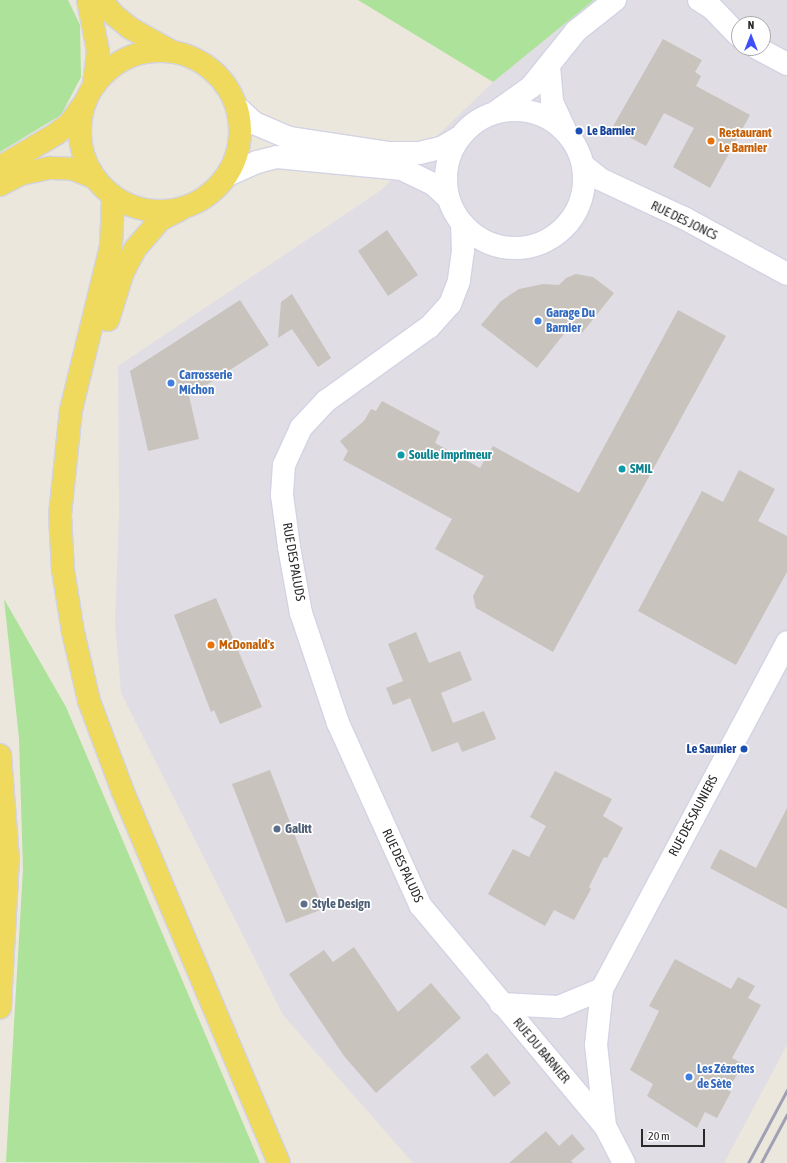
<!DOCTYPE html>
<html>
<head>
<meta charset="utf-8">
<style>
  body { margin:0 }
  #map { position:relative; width:787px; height:1163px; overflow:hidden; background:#ece7dc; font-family:"Asap Condensed",sans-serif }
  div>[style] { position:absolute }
  .industrial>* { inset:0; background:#e0dde5 }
  .green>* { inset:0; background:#ace299 }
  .building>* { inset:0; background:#c8c3bc }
  .roads { filter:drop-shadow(1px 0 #d2d3e3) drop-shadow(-1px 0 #d2d3e3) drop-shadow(0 1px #d2d3e3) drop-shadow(0 -1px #d2d3e3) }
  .minor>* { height:22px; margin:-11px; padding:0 11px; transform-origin:11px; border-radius:11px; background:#fff }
  .minor>.ring { margin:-11px; padding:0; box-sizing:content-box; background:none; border:22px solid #fff; border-radius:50% }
  .major>* { height:22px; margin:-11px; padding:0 11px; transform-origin:11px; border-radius:11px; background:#efda5e }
  .major>.ring { margin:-11px; padding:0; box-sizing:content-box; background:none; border:22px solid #efda5e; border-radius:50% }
  .rail>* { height:3px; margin:-1.5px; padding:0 1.5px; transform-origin:1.5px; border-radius:1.5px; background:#9fa0b4 }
  .dots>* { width:11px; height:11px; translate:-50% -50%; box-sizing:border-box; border:2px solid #fff; border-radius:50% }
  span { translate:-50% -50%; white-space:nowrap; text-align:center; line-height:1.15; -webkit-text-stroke:3.5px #fff; paint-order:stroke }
  .transit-label { font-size:13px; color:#164399; font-weight:700 }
  .left { translate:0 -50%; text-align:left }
  .right { translate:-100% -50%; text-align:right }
  .food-label { font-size:13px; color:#c56008; font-weight:700 }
  .street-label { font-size:13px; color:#2a2a2a }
  .shop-label { font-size:13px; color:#366cbe; font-weight:700 }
  .culture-label { font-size:13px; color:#0d838f; font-weight:700 }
  .service-label { font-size:13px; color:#4e5e75; font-weight:700 }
  .north { position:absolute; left:731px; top:16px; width:40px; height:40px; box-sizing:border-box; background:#fff; border:1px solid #aaa; border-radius:50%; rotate:0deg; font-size:11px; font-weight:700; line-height:16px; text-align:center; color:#2a2a2a }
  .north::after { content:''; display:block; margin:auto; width:14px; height:18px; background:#3e50f8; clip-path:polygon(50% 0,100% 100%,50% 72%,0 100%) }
  .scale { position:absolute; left:641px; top:1129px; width:64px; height:18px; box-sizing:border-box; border:2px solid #2a2a2a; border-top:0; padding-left:5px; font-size:12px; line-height:14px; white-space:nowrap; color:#2a2a2a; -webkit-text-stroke:3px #fff; paint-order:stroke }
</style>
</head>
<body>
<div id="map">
  <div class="industrial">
    <div style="clip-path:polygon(evenodd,594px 0,787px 0,787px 1045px,724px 1163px,413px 1163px,283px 1015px,121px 693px,115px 623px,119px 512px,118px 366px,380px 191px,493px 82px,594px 0,739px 24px,763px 24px,763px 48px,739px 48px,739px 24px)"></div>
  </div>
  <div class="green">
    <div style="clip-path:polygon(0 0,68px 0,80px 25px,81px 77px,61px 115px,0 152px)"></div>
    <div style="clip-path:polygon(358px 0,594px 0,493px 82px)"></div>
    <div style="clip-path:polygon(4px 599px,66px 707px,260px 1163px,6px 1162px,23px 869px,19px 738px)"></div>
  </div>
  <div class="building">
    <div style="clip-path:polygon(663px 39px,702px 60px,695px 72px,701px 76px,696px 86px,750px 115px,710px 188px,673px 167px,694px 128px,664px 113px,646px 146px,612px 128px)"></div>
    <div style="clip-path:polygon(387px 230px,418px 275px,388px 296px,358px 251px)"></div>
    <div style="clip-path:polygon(576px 274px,593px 277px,614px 293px,582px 333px,571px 325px,537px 368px,481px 325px,501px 301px,519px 289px,543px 284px,559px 285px,566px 278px)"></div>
    <div style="clip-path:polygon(292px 294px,331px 358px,318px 367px,292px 329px,278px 338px,281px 302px)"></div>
    <div style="clip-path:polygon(240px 300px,269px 345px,189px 396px,199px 439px,148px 451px,130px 371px)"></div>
    <div style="clip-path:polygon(678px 310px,726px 336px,553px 652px,476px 608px,473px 596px,484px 576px,435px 549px,452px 519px,343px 460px,348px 451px,340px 441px,364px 421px,371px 409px,376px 411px,382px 401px,440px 432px,435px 443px,480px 468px,493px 446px,579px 493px)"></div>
    <div style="clip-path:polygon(739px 470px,775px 489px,758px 521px,787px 536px,787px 572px,736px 665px,638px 611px,702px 491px,723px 502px)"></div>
    <div style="clip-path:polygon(216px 598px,262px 707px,220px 724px,214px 710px,211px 712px,174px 615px)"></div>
    <div style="clip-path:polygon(416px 632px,429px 663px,460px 651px,472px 680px,441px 693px,453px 723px,484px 711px,496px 739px,462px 752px,458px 742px,432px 752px,410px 698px,393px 705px,386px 688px,403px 681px,388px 644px)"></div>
    <div style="clip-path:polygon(270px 770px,323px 909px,286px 923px,232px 784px)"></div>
    <div style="clip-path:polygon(555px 771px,612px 799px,603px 816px,623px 828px,607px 858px,604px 857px,589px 887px,591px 889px,574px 920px,554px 910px,545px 926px,488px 894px,513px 849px,529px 857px,546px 826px,530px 817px)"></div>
    <div style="clip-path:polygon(787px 808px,787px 909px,710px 868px,720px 849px,756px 868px)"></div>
    <div style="clip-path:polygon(354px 947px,398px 1012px,431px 983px,461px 1018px,376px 1093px,344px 1056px,289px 974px,324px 950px,333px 962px)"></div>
    <div style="clip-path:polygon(675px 959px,731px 989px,738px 977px,755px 986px,748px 998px,761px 1005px,732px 1058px,743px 1064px,728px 1090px,731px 1092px,717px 1118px,705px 1112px,697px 1128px,647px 1096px,653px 1084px,630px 1070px,659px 1011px,649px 1006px)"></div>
    <div style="clip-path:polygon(487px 1053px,511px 1083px,494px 1097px,470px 1067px)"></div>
    <div style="clip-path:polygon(546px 1131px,559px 1146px,572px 1134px,585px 1149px,571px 1161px,573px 1163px,509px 1163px)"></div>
  </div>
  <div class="roads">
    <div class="minor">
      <div style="left:699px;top:0;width:15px;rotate:32deg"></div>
      <div style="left:712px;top:8px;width:39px;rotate:46deg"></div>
      <div style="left:757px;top:48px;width:34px;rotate:28deg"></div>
      <div style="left:549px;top:66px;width:36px;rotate:85deg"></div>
      <div style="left:552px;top:102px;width:31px;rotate:65deg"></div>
      <div style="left:237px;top:107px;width:23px;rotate:43deg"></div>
      <div style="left:254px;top:123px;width:38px;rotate:23deg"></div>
      <div style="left:289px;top:138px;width:100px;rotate:8.6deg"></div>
      <div style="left:388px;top:153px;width:31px"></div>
      <div style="left:419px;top:153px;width:23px;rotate:-13deg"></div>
      <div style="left:441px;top:148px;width:22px;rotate:-30deg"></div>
      <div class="ring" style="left:446px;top:110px;width:116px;height:116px"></div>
      <div style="left:496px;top:112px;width:43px;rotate:-35.5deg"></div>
      <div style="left:531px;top:87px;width:72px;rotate:-51.2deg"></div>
      <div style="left:576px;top:31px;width:50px;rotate:-38.5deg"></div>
      <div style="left:583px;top:165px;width:22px;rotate:39deg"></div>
      <div style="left:600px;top:179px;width:93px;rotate:24.9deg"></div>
      <div style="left:684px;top:218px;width:117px;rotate:28.5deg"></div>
      <div style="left:228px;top:175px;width:32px;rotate:-24deg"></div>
      <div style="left:257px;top:162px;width:21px;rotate:-14deg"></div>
      <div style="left:277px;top:157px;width:126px;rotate:5.5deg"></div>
      <div style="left:402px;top:169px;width:34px;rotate:26deg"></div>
      <div style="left:433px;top:184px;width:21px;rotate:43deg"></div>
      <div style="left:462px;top:223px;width:28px;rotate:88deg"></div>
      <div style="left:463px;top:251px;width:30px;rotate:98deg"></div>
      <div style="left:459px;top:281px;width:25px;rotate:111deg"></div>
      <div style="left:450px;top:304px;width:31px;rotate:132deg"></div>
      <div style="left:429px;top:327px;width:127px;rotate:144.3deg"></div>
      <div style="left:326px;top:401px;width:37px;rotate:133deg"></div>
      <div style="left:301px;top:428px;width:41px;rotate:114.7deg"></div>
      <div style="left:284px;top:465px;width:30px;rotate:94deg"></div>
      <div style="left:282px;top:495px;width:52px;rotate:82.3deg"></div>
      <div style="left:289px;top:547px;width:67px;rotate:79.7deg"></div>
      <div style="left:301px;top:613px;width:116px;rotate:71.4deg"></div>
      <div style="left:338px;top:723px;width:200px;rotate:65.7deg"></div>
      <div style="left:420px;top:905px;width:288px;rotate:50.1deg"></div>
      <div style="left:605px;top:1126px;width:42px;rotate:62.8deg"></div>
      <div style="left:501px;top:1004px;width:58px;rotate:3deg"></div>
      <div style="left:559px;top:1007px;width:47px;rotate:-22.7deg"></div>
      <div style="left:605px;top:1126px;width:81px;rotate:-96.3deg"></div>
      <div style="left:596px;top:1045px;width:56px;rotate:-83.9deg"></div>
      <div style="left:602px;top:989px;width:393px;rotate:-61.9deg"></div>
    </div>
    <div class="major">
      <div style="left:88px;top:0;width:52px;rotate:78.9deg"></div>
      <div style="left:98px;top:51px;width:35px;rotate:97deg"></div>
      <div style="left:101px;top:0;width:20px;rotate:49deg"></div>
      <div style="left:114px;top:15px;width:21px;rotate:39deg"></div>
      <div style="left:130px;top:28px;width:47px;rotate:29.3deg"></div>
      <div class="ring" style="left:80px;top:51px;width:138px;height:138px"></div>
      <div style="left:0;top:167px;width:65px;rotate:-30.5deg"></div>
      <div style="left:56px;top:134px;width:18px;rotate:-38deg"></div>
      <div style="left:70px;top:123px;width:24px;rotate:-54deg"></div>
      <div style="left:0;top:185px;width:24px;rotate:-28deg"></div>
      <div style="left:21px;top:174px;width:30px;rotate:-12deg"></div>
      <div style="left:50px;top:168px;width:23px;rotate:2deg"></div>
      <div style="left:73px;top:169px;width:22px;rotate:22deg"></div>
      <div style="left:113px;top:197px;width:49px;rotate:92.3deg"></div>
      <div style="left:111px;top:246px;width:169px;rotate:103.7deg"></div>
      <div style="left:71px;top:410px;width:106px;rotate:96deg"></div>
      <div style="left:60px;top:515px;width:55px;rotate:86.9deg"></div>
      <div style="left:63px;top:570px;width:63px;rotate:80.8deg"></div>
      <div style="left:73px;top:632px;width:71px;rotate:76.9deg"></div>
      <div style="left:89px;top:701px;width:97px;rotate:69.5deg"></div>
      <div style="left:123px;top:792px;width:402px;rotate:67.2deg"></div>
      <div style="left:108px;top:320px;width:50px;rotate:-72.6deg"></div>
      <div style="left:123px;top:272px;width:26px;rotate:-62deg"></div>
      <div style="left:135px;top:249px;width:38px;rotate:-49deg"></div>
      <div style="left:160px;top:220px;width:22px;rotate:-27deg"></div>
      <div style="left:0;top:755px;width:103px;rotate:85.6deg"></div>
      <div style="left:8px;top:858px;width:150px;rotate:93.1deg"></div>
    </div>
  </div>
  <div class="rail">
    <div style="left:748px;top:1163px;width:83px;rotate:-61.9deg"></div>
    <div style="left:761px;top:1163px;width:55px;rotate:-62deg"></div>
  </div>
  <div class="dots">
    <div style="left:579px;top:131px;background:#1a4fb4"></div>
    <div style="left:711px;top:141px;background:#e8710a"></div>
    <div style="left:538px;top:321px;background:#3f7fe0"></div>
    <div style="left:171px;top:383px;background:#3f7fe0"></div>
    <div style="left:401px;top:455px;background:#0f9aa8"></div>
    <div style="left:622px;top:469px;background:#0f9aa8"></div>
    <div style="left:211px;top:645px;background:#e8710a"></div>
    <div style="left:744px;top:749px;background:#1a4fb4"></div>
    <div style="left:277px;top:829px;background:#5c6f8a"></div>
    <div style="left:304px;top:904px;background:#5c6f8a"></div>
    <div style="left:689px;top:1077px;background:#3f7fe0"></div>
  </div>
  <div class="transit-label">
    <span class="left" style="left:587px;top:131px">Le Barnier</span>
    <span class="right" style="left:736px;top:749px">Le Saunier</span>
  </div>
  <div class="food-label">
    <span class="left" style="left:719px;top:141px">Restaurant<br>Le Barnier</span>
    <span class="left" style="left:219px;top:645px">McDonald's</span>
  </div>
  <div class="street-label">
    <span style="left:684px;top:221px;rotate:26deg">RUE DES JONCS</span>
    <span style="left:293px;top:562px;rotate:80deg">RUE DES PALUDS</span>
    <span style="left:694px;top:816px;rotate:-62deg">RUE DES SAUNIERS</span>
    <span style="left:402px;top:866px;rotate:65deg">RUE DES PALUDS</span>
    <span style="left:541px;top:1051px;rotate:50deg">RUE DU BARNIER</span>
  </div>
  <div class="shop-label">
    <span class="left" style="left:546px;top:321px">Garage Du<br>Barnier</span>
    <span class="left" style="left:179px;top:383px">Carrosserie<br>Michon</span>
    <span class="left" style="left:697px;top:1077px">Les Zézettes<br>de Sète</span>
  </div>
  <div class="culture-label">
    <span class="left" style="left:409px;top:455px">Soulie imprimeur</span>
    <span class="left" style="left:630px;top:469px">SMIL</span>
  </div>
  <div class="service-label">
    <span class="left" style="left:285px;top:829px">Galitt</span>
    <span class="left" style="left:312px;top:904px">Style Design</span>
  </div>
  <div class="north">N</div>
  <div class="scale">20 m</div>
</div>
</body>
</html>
